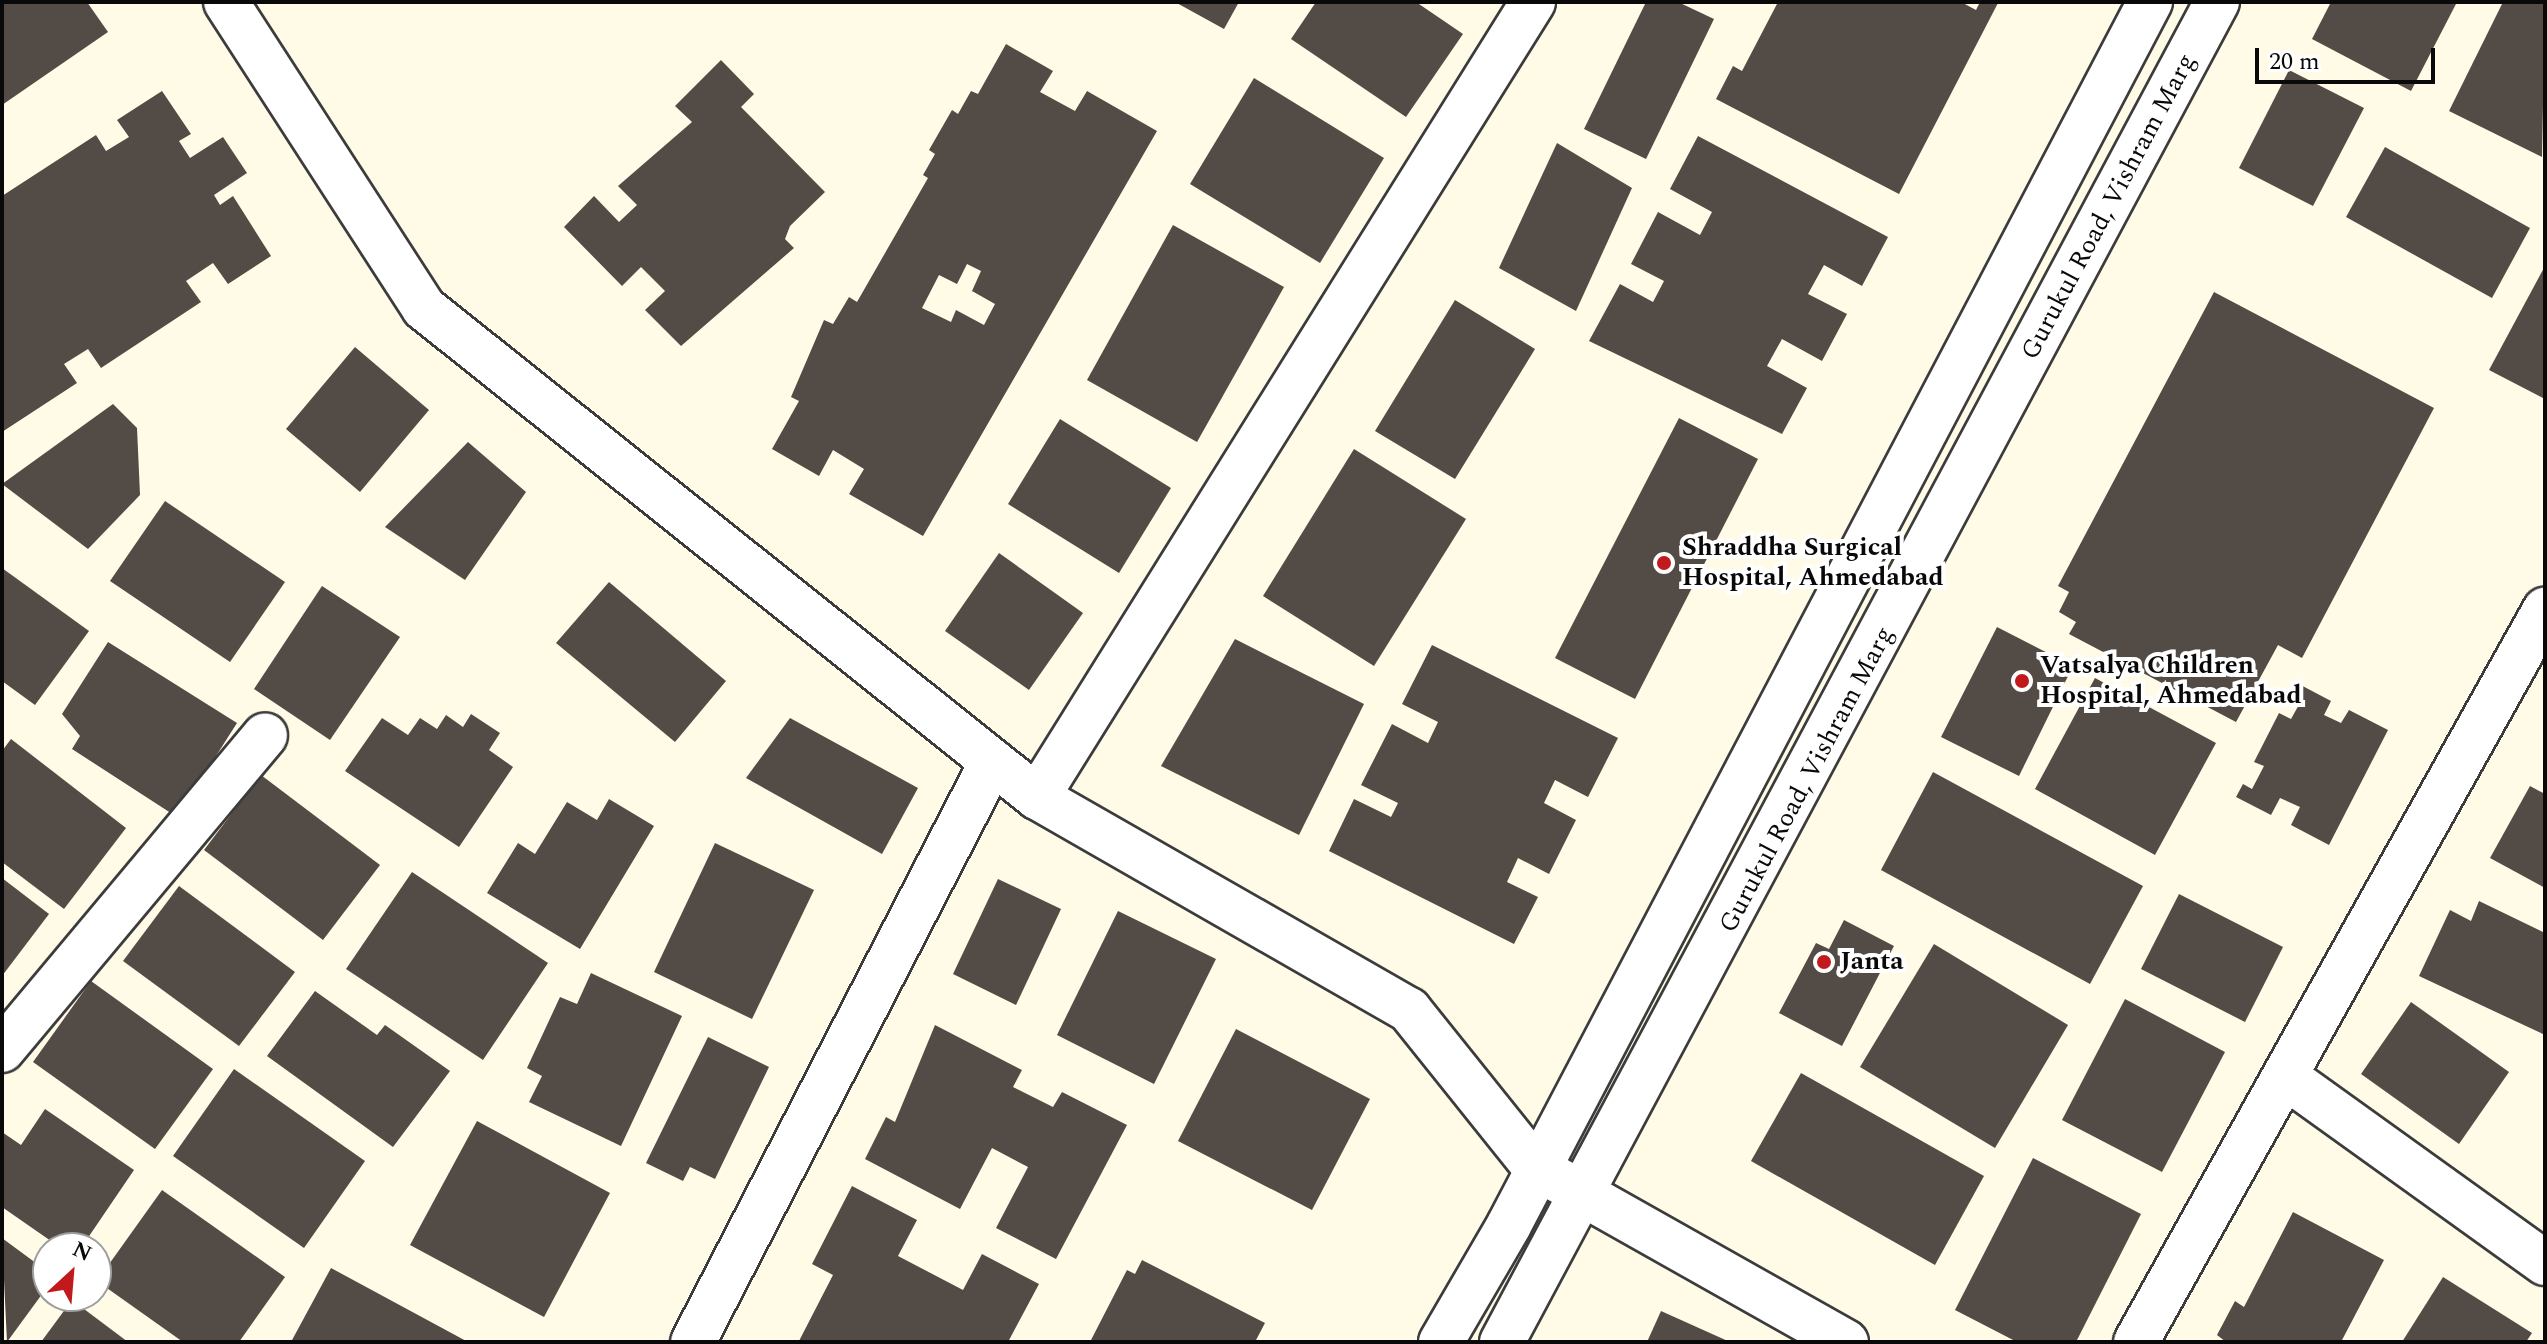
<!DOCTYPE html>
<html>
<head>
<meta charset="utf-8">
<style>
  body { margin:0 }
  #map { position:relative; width:2547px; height:1344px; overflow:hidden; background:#fffbe6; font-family:Spectral,serif }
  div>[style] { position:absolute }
  .building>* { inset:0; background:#534b45 }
  .roads { filter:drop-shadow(2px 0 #3c3c3c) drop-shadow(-2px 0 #3c3c3c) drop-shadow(0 2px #3c3c3c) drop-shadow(0 -2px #3c3c3c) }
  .minor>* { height:44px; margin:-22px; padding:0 22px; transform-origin:22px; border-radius:22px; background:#fff }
  .dots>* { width:22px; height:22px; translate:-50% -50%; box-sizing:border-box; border:4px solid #fff; border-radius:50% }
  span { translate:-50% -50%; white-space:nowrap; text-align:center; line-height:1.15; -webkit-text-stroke:8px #fff; paint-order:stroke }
  .street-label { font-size:26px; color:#090909 }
  .poi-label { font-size:26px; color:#090909; font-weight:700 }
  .left { translate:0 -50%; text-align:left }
  .frame { position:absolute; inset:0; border:4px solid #090909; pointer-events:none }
  .north { position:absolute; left:32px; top:1232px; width:80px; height:80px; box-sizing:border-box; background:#fff; border:2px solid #9d9d9d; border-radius:50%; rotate:26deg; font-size:22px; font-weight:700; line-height:32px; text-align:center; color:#090909 }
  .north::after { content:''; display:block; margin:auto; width:28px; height:36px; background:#c2191d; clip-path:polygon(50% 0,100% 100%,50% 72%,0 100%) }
  .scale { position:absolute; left:2255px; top:48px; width:180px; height:36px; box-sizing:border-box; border:4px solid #090909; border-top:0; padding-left:10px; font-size:24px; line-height:28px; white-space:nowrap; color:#090909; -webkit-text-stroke:6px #fff; paint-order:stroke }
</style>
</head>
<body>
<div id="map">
  <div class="building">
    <div style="clip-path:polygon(2px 2px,87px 2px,108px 32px,2px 105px)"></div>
    <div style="clip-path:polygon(1175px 2px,1239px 2px,1224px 29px)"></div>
    <div style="clip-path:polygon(1316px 2px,1416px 2px,1463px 34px,1406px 117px,1291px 39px)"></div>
    <div style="clip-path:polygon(1646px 2px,1678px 2px,1714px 19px,1646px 159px,1584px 129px)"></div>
    <div style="clip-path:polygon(1778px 2px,1961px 2px,1976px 10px,1980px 2px,1998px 3px,1899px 194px,1716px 99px,1733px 66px,1742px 71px)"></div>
    <div style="clip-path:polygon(2331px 2px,2457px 2px,2411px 91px,2312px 39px)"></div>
    <div style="clip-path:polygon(2503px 2px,2545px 2px,2542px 157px,2449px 111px)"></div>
    <div style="clip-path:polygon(evenodd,1006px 44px,1053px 71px,1040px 92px,1075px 111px,1087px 91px,1157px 131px,923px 536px,849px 494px,864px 469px,833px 450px,819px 476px,772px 449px,799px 401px,791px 397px,824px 320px,833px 324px,849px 297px,857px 302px,928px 178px,923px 175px,935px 154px,929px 150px,952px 110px,958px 114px,971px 91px,978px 94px,1006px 44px,967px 264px,981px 271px,972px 291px,995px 304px,984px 325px,956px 310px,951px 322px,922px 308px,939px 275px,957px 284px,967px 264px)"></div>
    <div style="clip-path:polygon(721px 60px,754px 94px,741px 107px,825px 192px,790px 226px,785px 239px,794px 248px,681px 346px,645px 310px,665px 291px,641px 267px,622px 286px,564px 227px,594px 196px,619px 222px,637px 205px,618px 186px,692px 122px,675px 106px)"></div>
    <div style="clip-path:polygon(2289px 70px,2364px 108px,2313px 206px,2239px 168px)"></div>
    <div style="clip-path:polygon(1254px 78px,1384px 158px,1320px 263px,1190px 184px)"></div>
    <div style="clip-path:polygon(162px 91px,191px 134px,179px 141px,190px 158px,223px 137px,247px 173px,214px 195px,220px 205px,233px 196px,271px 256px,228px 284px,213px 263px,186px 281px,201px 302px,101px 368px,88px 349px,64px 364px,77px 383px,2px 432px,2px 196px,96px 135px,106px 151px,129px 137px,117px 120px)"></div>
    <div style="clip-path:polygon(1698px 136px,1888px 237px,1862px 286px,1824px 265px,1808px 294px,1847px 314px,1822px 361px,1782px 339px,1767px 366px,1807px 388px,1782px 434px,1589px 341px,1620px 284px,1653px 302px,1664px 281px,1631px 264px,1658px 212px,1700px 235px,1712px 212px,1670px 189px)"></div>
    <div style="clip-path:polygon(1557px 143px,1632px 188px,1576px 311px,1499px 268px)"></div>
    <div style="clip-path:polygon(2385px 147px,2530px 228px,2492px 298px,2346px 217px)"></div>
    <div style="clip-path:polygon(1173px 225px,1284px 287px,1197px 442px,1087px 380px)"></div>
    <div style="clip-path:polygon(2545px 266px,2545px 399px,2489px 370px)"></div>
    <div style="clip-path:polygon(2214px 292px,2434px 408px,2302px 658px,2278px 645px,2236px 722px,2069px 634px,2076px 622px,2059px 612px,2069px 592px,2058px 586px)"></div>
    <div style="clip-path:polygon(1455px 300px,1535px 349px,1455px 479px,1375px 431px)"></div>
    <div style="clip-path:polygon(355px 347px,429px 410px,360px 492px,286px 429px)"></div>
    <div style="clip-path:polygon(113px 404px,137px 428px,140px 495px,88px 549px,2px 484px)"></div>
    <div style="clip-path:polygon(1679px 418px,1758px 459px,1635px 699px,1555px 658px)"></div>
    <div style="clip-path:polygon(1060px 419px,1171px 488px,1119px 573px,1008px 504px)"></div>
    <div style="clip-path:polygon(468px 442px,526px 492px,465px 580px,385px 527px)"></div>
    <div style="clip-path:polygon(1354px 449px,1466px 519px,1374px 666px,1263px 596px)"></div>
    <div style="clip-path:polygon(165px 501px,285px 582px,230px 662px,110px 581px)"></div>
    <div style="clip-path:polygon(999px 553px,1083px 613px,1029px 690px,945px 631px)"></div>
    <div style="clip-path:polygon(2px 568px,89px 631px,35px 705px,2px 681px)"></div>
    <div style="clip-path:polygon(609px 582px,726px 681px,675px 742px,556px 643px)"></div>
    <div style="clip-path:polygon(322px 586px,400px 637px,330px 740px,254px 689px)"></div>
    <div style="clip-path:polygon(1997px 627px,2073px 666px,2019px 776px,1941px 737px)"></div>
    <div style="clip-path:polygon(1235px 639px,1364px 704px,1299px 835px,1161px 766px)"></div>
    <div style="clip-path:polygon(108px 642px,237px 723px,177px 817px,72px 749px,80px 736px,62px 714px)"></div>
    <div style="clip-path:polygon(1432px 645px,1618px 738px,1588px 797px,1555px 780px,1544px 803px,1576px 820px,1549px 874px,1518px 858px,1507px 882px,1538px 897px,1514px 944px,1329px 851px,1354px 799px,1391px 817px,1398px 803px,1361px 785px,1392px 724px,1428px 743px,1438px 722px,1402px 704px)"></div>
    <div style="clip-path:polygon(2095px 678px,2216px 743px,2155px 855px,2035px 789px)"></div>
    <div style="clip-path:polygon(2295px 682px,2331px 701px,2324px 715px,2341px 723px,2349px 710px,2388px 730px,2329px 845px,2291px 825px,2300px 807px,2280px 798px,2271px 815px,2236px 797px,2243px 784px,2252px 789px,2264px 766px,2254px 762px,2279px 713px,2291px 719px,2301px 701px,2289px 694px)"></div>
    <div style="clip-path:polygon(471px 714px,500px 733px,489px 750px,513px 767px,459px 847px,345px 771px,382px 718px,408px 735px,420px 718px,437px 729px,446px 715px,463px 727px)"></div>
    <div style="clip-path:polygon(790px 718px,918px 788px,882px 854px,746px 778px)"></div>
    <div style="clip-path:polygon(11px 739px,126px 828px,64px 909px,2px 862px,2px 751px)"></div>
    <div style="clip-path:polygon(1933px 772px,2143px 886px,2090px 984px,1881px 870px)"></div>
    <div style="clip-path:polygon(261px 775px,380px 865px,323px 940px,204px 850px)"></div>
    <div style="clip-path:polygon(2530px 786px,2545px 794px,2545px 888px,2490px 858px)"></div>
    <div style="clip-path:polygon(609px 799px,654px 826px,580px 949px,487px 893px,518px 843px,535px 854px,567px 802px,597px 820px)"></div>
    <div style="clip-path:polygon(715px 843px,814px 890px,752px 1019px,654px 972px)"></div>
    <div style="clip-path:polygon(412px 872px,548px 963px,483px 1060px,346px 969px)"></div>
    <div style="clip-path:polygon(2px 878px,49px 914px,2px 976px)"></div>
    <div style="clip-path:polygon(998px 879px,1061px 909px,1016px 1005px,953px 974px)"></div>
    <div style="clip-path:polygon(179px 886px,295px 972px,239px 1046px,123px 961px)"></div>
    <div style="clip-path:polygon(2179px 894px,2283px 947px,2245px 1022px,2141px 969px)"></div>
    <div style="clip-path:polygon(2479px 901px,2545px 933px,2545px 1035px,2419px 976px,2450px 910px,2471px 921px)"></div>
    <div style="clip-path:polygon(1118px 911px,1216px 959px,1154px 1084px,1057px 1035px)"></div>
    <div style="clip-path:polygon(1844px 920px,1894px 946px,1842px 1046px,1779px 1013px,1816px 943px,1829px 949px)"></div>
    <div style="clip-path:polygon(1934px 944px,2068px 1025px,1995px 1148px,1860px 1067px)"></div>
    <div style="clip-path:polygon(591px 973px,682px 1016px,621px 1146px,529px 1102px,542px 1076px,527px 1068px,560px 997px,577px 1004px)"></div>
    <div style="clip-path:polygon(91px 981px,213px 1069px,155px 1149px,33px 1062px)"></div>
    <div style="clip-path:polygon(315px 991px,377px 1035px,385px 1025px,450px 1071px,393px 1147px,267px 1056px)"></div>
    <div style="clip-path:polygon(2125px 999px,2225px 1052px,2162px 1172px,2062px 1120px)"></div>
    <div style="clip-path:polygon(2411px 1002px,2509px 1072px,2459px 1144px,2361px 1074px)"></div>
    <div style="clip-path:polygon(935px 1025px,1022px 1070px,1013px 1087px,1053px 1107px,1062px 1092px,1127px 1125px,1056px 1259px,996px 1228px,1028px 1167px,992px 1148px,960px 1209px,865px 1159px,886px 1117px,895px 1122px)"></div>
    <div style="clip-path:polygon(1236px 1029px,1370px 1099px,1312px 1210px,1178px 1141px)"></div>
    <div style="clip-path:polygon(708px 1037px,769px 1067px,715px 1179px,690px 1167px,683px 1181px,646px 1163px)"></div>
    <div style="clip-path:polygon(234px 1069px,365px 1161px,304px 1248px,173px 1156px)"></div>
    <div style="clip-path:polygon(1801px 1073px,1984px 1176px,1935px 1265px,1751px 1161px)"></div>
    <div style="clip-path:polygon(45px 1109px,134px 1170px,81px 1248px,61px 1248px,2px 1207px,2px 1132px,21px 1145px)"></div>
    <div style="clip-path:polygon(477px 1121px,610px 1193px,544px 1317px,410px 1245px)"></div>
    <div style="clip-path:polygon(2033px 1158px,2141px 1214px,2076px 1342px,2017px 1342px,1955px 1310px)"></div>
    <div style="clip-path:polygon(852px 1186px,917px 1220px,898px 1256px,963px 1290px,982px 1254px,1039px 1284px,1008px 1342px,799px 1341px,833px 1275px,812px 1264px)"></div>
    <div style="clip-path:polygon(162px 1190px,285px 1277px,239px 1342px,183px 1342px,97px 1281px)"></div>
    <div style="clip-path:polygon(2293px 1212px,2384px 1260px,2341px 1342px,2226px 1342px,2217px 1335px,2235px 1301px,2244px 1307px)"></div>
    <div style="clip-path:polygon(2px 1238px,48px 1272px,48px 1286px,7px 1342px)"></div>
    <div style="clip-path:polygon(1142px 1260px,1265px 1323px,1255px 1342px,1090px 1342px,1127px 1270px,1135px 1274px)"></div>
    <div style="clip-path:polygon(331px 1268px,468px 1342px,291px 1342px)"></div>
    <div style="clip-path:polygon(2443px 1277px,2532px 1333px,2526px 1342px,2402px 1342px)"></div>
    <div style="clip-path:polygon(72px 1300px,128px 1342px,41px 1342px)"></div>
    <div style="clip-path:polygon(1661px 1311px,1730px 1342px,1647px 1342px)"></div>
  </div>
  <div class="roads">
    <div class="minor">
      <div style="left:226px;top:2px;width:364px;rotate:57.1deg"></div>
      <div style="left:424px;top:308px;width:784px;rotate:38.58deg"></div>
      <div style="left:1037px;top:797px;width:429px;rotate:29.8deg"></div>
      <div style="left:1409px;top:1010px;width:201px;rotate:51.3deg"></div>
      <div style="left:1535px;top:1167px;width:357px;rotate:29.4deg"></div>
      <div style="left:1037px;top:797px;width:937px;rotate:-58.04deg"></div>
      <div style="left:2px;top:1050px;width:410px;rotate:-50.1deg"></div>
      <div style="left:2286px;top:1077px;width:319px;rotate:35.7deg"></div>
      <div style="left:693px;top:1342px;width:653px;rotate:-62.73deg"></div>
      <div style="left:1441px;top:1342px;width:135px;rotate:-59.8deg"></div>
      <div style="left:1509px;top:1225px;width:1381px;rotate:-62.34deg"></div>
      <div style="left:1502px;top:1342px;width:1519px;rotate:-61.92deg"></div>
      <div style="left:2136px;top:1342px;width:839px;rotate:-60.81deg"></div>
    </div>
  </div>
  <div class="dots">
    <div style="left:1664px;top:563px;background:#c2191d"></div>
    <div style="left:2022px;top:681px;background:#c2191d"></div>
    <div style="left:1824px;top:962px;background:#c2191d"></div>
  </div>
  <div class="street-label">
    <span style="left:2109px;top:207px;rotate:-62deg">Gurukul Road, Vishram Marg</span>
    <span style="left:1807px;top:780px;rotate:-62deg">Gurukul Road, Vishram Marg</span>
  </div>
  <div class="poi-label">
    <span class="left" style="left:1682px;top:563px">Shraddha Surgical<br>Hospital, Ahmedabad</span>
    <span class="left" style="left:2040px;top:681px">Vatsalya Children<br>Hospital, Ahmedabad</span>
    <span class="left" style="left:1840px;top:962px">Janta</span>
  </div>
  <div class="frame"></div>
  <div class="north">N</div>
  <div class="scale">20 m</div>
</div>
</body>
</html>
